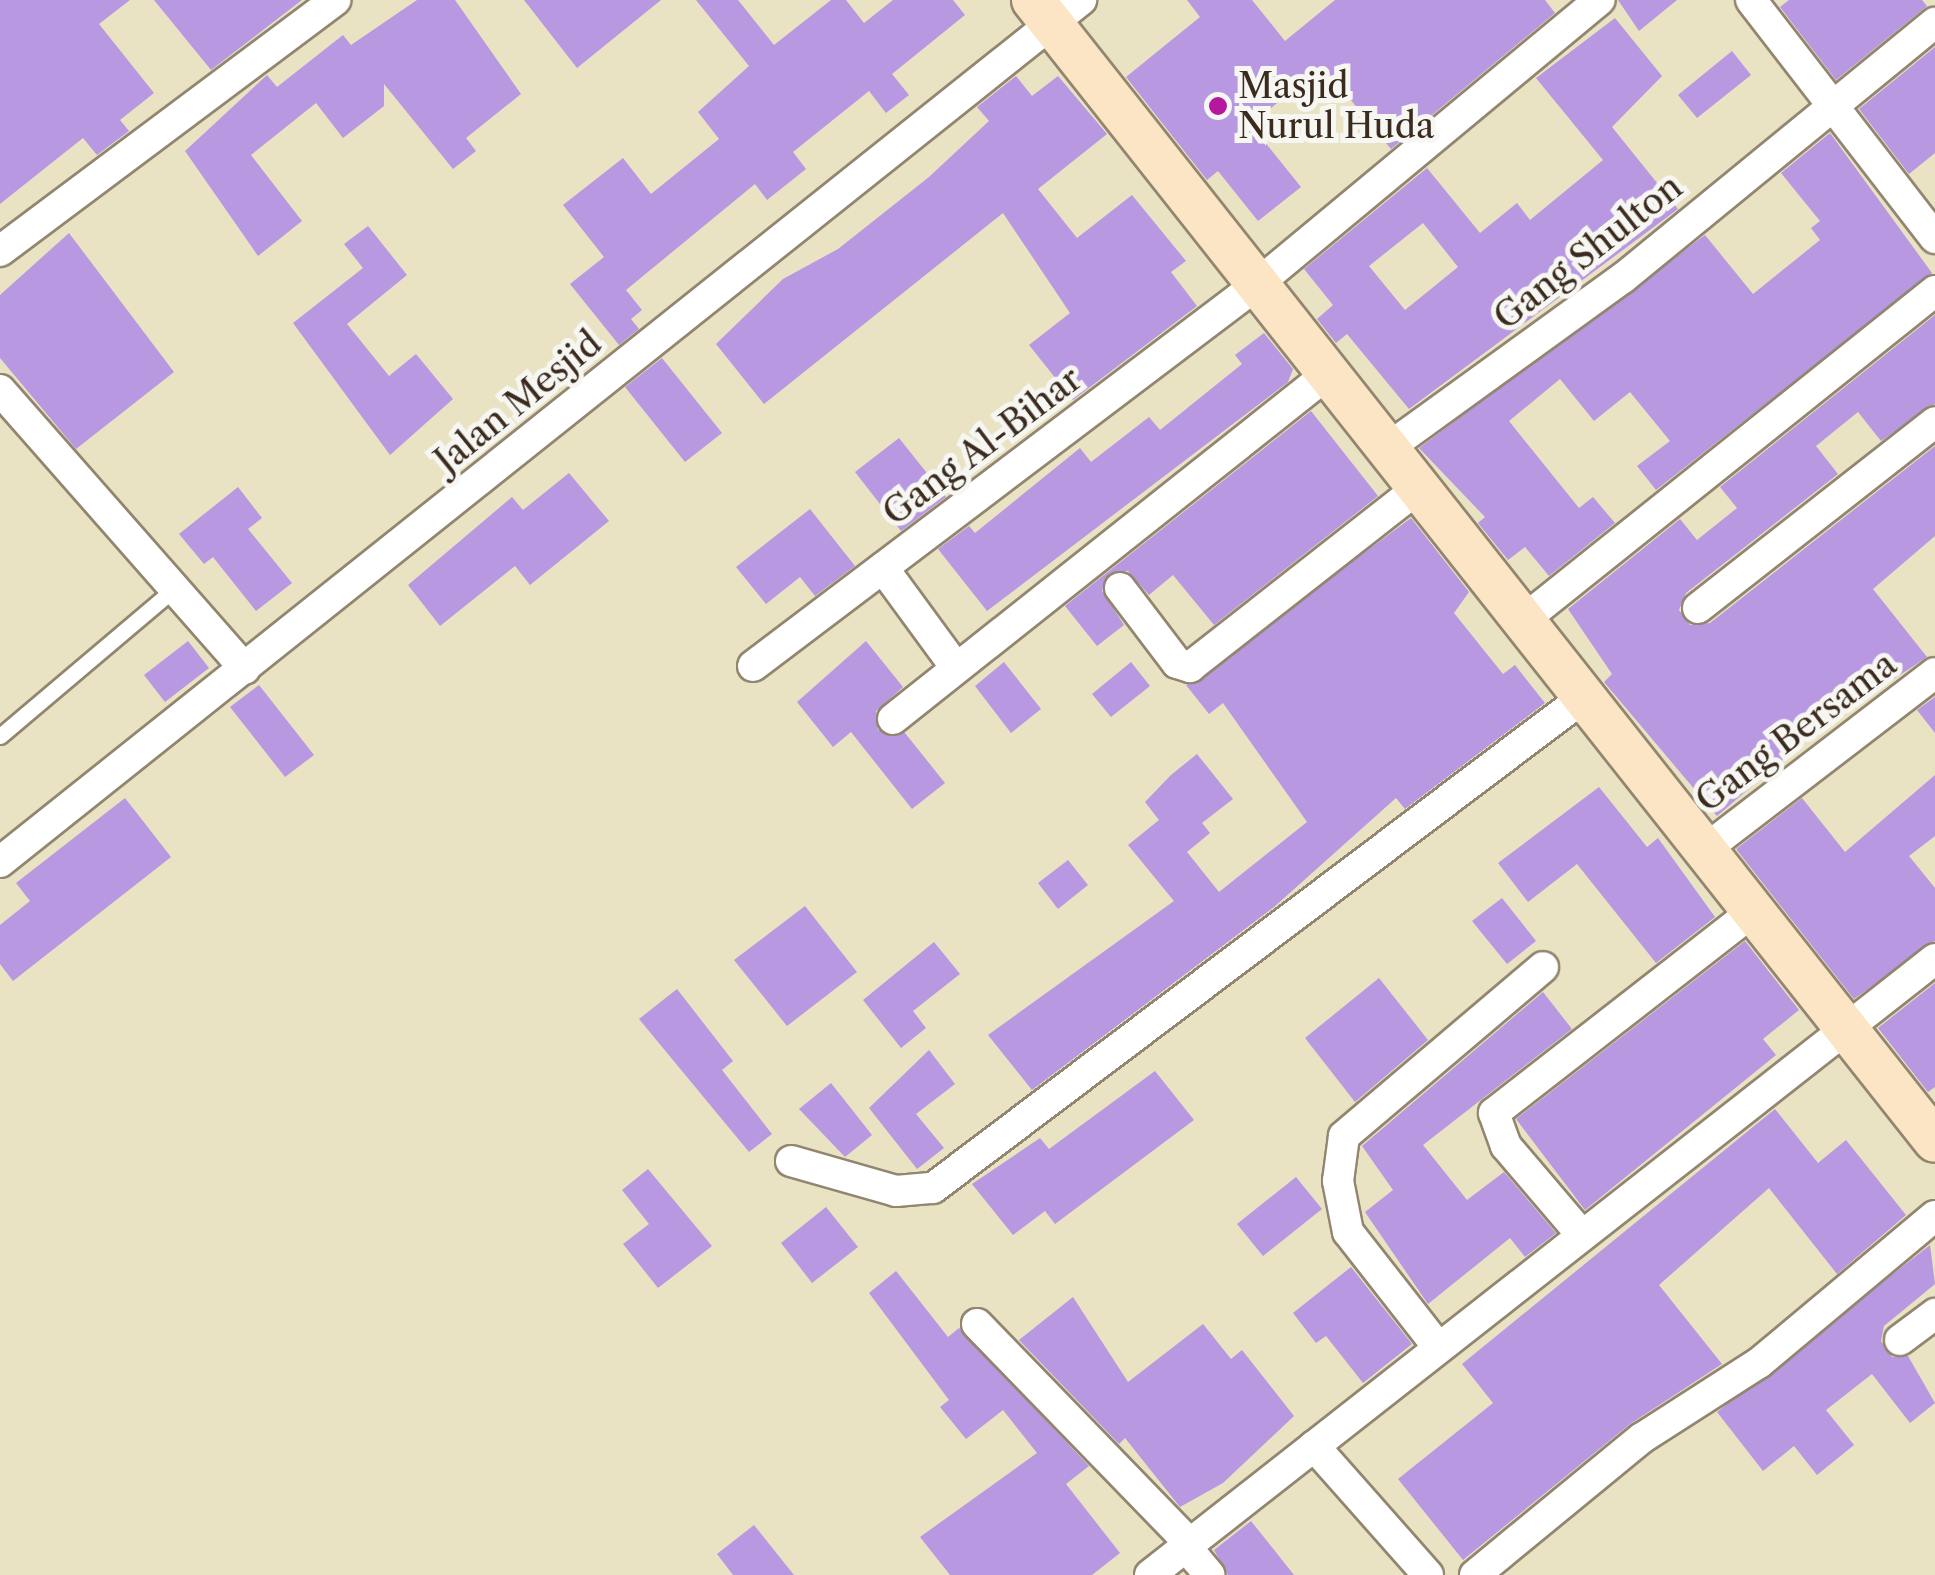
<!DOCTYPE html>
<html>
<head>
<meta charset="utf-8">
<style>
  body { margin:0 }
  #map { position:relative; width:1935px; height:1575px; overflow:hidden; background:#e9e3c3; font-family:"Libre Caslon Text",serif }
  div>[style] { position:absolute }
  .building>* { inset:0; background:#b798e1 }
  .roads { filter:drop-shadow(2px 0 #928670) drop-shadow(-2px 0 #928670) drop-shadow(0 2px #928670) drop-shadow(0 -2px #928670) }
  .lane>* { height:15px; margin:-7.5px; padding:0 7.5px; transform-origin:7.5px; border-radius:7.5px; background:#fff }
  .street>* { height:30px; margin:-15px; padding:0 15px; transform-origin:15px; border-radius:15px; background:#fff }
  .secondary>* { height:42px; margin:-21px; padding:0 21px; transform-origin:21px; border-radius:21px; background:#fce5c4 }
  .dots>* { width:28px; height:28px; translate:-50% -50%; box-sizing:border-box; border:5px solid #f6f6f2; border-radius:50% }
  span { translate:-50% -50%; white-space:nowrap; text-align:center; line-height:1.15; -webkit-text-stroke:10px #f6f6f2; paint-order:stroke }
  .poi-label { font-size:35px; color:#3b2a1e }
  .left { translate:0 -50%; text-align:left }
  .street-label { font-size:35px; color:#3b2a1e }
</style>
</head>
<body>
<div id="map">
  <div class="building">
    <div style="clip-path:polygon(0 0,130px 0,99px 24px,154px 93px,120px 120px,129px 131px,97px 155px,83px 138px,0 204px)"></div>
    <div style="clip-path:polygon(154px 0,302px 0,211px 70px)"></div>
    <div style="clip-path:polygon(417px 0,455px 0,521px 94px,466px 138px,476px 151px,453px 169px,384px 84px,384px 106px,343px 138px,316px 103px,251px 155px,302px 221px,258px 256px,185px 151px,267px 75px,277px 87px,343px 35px,351px 45px)"></div>
    <div style="clip-path:polygon(524px 0,661px 0,577px 68px)"></div>
    <div style="clip-path:polygon(696px 0,738px 0,774px 45px,831px 0,846px 0,864px 23px,893px 0,953px 0,965px 15px,892px 74px,909px 95px,886px 113px,869px 91px,793px 152px,806px 169px,767px 200px,755px 184px,626px 290px,642px 310px,631px 319px,639px 329px,619px 345px,570px 284px,604px 257px,563px 205px,623px 158px,651px 194px,719px 139px,698px 112px,749px 66px)"></div>
    <div style="clip-path:polygon(1187px 0,1252px 0,1285px 41px,1335px 0,1545px 0,1555px 13px,1391px 149px,1323px 66px,1266px 112px,1276px 124px,1260px 136px,1301px 187px,1258px 221px,1218px 171px,1207px 180px,1126px 77px,1200px 17px)"></div>
    <div style="clip-path:polygon(1618px 0,1677px 0,1639px 31px)"></div>
    <div style="clip-path:polygon(1789px 0,1922px 0,1927px 6px,1836px 80px,1780px 7px)"></div>
    <div style="clip-path:polygon(evenodd,1615px 18px,1662px 76px,1612px 127px,1678px 209px,1409px 409px,1347px 334px,1336px 343px,1317px 319px,1333px 305px,1304px 269px,1427px 168px,1480px 233px,1517px 203px,1530px 220px,1603px 160px,1536px 78px,1615px 18px,1423px 223px,1458px 267px,1405px 310px,1369px 266px,1423px 223px)"></div>
    <div style="clip-path:polygon(1935px 47px,1935px 153px,1909px 174px,1859px 109px)"></div>
    <div style="clip-path:polygon(1732px 51px,1751px 75px,1697px 118px,1678px 95px)"></div>
    <div style="clip-path:polygon(1016px 76px,1032px 96px,1058px 76px,1107px 134px,1038px 189px,1077px 238px,1132px 195px,1186px 261px,1171px 272px,1197px 306px,1073px 400px,1029px 345px,1070px 313px,1003px 213px,764px 404px,716px 344px,783px 279px,838px 249px,929px 177px,989px 121px,977px 107px)"></div>
    <div style="clip-path:polygon(1830px 133px,1932px 273px,1656px 490px,1637px 466px,1670px 441px,1630px 392px,1594px 421px,1560px 379px,1509px 421px,1579px 508px,1593px 497px,1615px 523px,1549px 576px,1525px 547px,1508px 560px,1478px 523px,1485px 517px,1419px 448px,1705px 235px,1753px 294px,1820px 240px,1811px 228px,1820px 221px,1781px 173px)"></div>
    <div style="clip-path:polygon(368px 226px,407px 275px,347px 324px,389px 376px,416px 354px,453px 399px,390px 455px,293px 323px,363px 268px,344px 244px)"></div>
    <div style="clip-path:polygon(69px 233px,174px 372px,76px 449px,0 358px,0 295px)"></div>
    <div style="clip-path:polygon(1935px 315px,1935px 404px,1881px 441px,1858px 412px,1816px 446px,1838px 474px,1686px 593px,1679px 610px,1690px 625px,1710px 623px,1935px 446px,1935px 536px,1873px 589px,1927px 657px,1882px 687px,1877px 680px,1717px 816px,1604px 682px,1612px 674px,1568px 609px,1680px 519px,1697px 540px,1737px 508px,1720px 487px)"></div>
    <div style="clip-path:polygon(1264px 333px,1293px 369px,1288px 382px,987px 611px,938px 549px,969px 526px,975px 533px,1080px 448px,1091px 462px,1149px 417px,1160px 430px,1242px 364px,1235px 355px)"></div>
    <div style="clip-path:polygon(662px 358px,722px 433px,685px 462px,625px 387px)"></div>
    <div style="clip-path:polygon(1311px 411px,1378px 496px,1214px 625px,1173px 575px,1149px 595px,1128px 571px,1110px 573px,1102px 591px,1124px 625px,1097px 646px,1065px 606px)"></div>
    <div style="clip-path:polygon(899px 438px,946px 497px,901px 531px,855px 472px)"></div>
    <div style="clip-path:polygon(569px 473px,609px 521px,530px 585px,515px 566px,440px 626px,408px 585px,512px 497px,523px 510px)"></div>
    <div style="clip-path:polygon(238px 487px,262px 518px,248px 529px,292px 583px,256px 611px,213px 557px,204px 564px,179px 534px)"></div>
    <div style="clip-path:polygon(810px 509px,855px 566px,815px 596px,800px 577px,766px 604px,736px 567px)"></div>
    <div style="clip-path:polygon(1411px 518px,1469px 592px,1454px 613px,1503px 674px,1515px 665px,1545px 703px,1405px 809px,1396px 798px,1274px 907px,1032px 1090px,988px 1035px,1174px 901px,1128px 845px,1159px 820px,1145px 802px,1171px 775px,1197px 754px,1233px 799px,1202px 823px,1210px 833px,1187px 852px,1219px 892px,1307px 822px,1223px 703px,1209px 714px,1186px 685px)"></div>
    <div style="clip-path:polygon(188px 641px,209px 668px,165px 702px,144px 675px)"></div>
    <div style="clip-path:polygon(866px 641px,903px 687px,876px 711px,878px 730px,905px 733px,945px 783px,912px 809px,851px 732px,833px 747px,797px 702px)"></div>
    <div style="clip-path:polygon(1004px 662px,1041px 709px,1011px 733px,975px 686px)"></div>
    <div style="clip-path:polygon(1131px 662px,1150px 686px,1111px 717px,1092px 694px)"></div>
    <div style="clip-path:polygon(259px 685px,314px 755px,285px 777px,230px 707px)"></div>
    <div style="clip-path:polygon(1935px 697px,1935px 733px,1917px 710px)"></div>
    <div style="clip-path:polygon(1935px 775px,1935px 836px,1909px 856px,1935px 888px,1935px 941px,1854px 999px,1736px 849px,1802px 798px,1845px 852px)"></div>
    <div style="clip-path:polygon(1599px 787px,1647px 847px,1658px 838px,1715px 917px,1656px 963px,1577px 864px,1528px 902px,1498px 863px)"></div>
    <div style="clip-path:polygon(125px 798px,171px 857px,13px 981px,0 964px,0 925px,30px 901px,16px 883px)"></div>
    <div style="clip-path:polygon(1068px 860px,1088px 885px,1058px 909px,1038px 883px)"></div>
    <div style="clip-path:polygon(1502px 898px,1536px 941px,1507px 964px,1472px 921px)"></div>
    <div style="clip-path:polygon(805px 906px,857px 972px,787px 1026px,734px 960px)"></div>
    <div style="clip-path:polygon(1745px 941px,1799px 1010px,1763px 1039px,1776px 1055px,1585px 1210px,1516px 1119px)"></div>
    <div style="clip-path:polygon(934px 942px,960px 974px,913px 1011px,926px 1028px,901px 1048px,863px 1000px)"></div>
    <div style="clip-path:polygon(1379px 978px,1428px 1040px,1355px 1102px,1305px 1038px)"></div>
    <div style="clip-path:polygon(1935px 983px,1935px 1087px,1928px 1092px,1878px 1028px)"></div>
    <div style="clip-path:polygon(677px 989px,733px 1061px,722px 1070px,772px 1134px,749px 1152px,639px 1019px)"></div>
    <div style="clip-path:polygon(1543px 992px,1572px 1029px,1423px 1145px,1467px 1200px,1504px 1172px,1556px 1233px,1525px 1257px,1510px 1238px,1428px 1304px,1365px 1212px,1393px 1190px,1362px 1146px)"></div>
    <div style="clip-path:polygon(929px 1050px,955px 1084px,916px 1114px,944px 1148px,917px 1169px,869px 1108px)"></div>
    <div style="clip-path:polygon(1155px 1071px,1194px 1120px,1055px 1224px,1045px 1211px,1013px 1235px,972px 1184px,1040px 1138px,1049px 1149px)"></div>
    <div style="clip-path:polygon(831px 1083px,872px 1135px,845px 1157px,799px 1109px)"></div>
    <div style="clip-path:polygon(1775px 1109px,1818px 1163px,1846px 1140px,1906px 1215px,1837px 1274px,1769px 1188px,1659px 1285px,1722px 1364px,1630px 1424px,1463px 1560px,1398px 1479px,1493px 1403px,1462px 1364px)"></div>
    <div style="clip-path:polygon(648px 1169px,712px 1246px,658px 1288px,623px 1244px,649px 1224px,622px 1190px)"></div>
    <div style="clip-path:polygon(1296px 1177px,1322px 1209px,1263px 1256px,1237px 1224px)"></div>
    <div style="clip-path:polygon(826px 1207px,858px 1247px,812px 1283px,781px 1243px)"></div>
    <div style="clip-path:polygon(1930px 1245px,1935px 1284px,1884px 1326px,1881px 1341px,1892px 1357px,1908px 1356px,1935px 1403px,1910px 1423px,1872px 1374px,1826px 1410px,1854px 1445px,1817px 1475px,1794px 1446px,1763px 1471px,1717px 1412px)"></div>
    <div style="clip-path:polygon(1351px 1267px,1412px 1344px,1363px 1383px,1326px 1336px,1316px 1343px,1293px 1313px)"></div>
    <div style="clip-path:polygon(896px 1271px,948px 1337px,959px 1328px,1089px 1466px,1066px 1484px,1120px 1553px,1092px 1575px,950px 1575px,920px 1537px,1037px 1453px,1003px 1410px,966px 1439px,940px 1407px,949px 1400px,869px 1293px)"></div>
    <div style="clip-path:polygon(1073px 1297px,1128px 1382px,1203px 1324px,1231px 1359px,1242px 1350px,1294px 1416px,1223px 1483px,1180px 1507px,1125px 1438px,1119px 1444px,1019px 1340px)"></div>
    <div style="clip-path:polygon(1251px 1521px,1294px 1575px,1228px 1575px,1214px 1550px)"></div>
    <div style="clip-path:polygon(754px 1525px,794px 1575px,733px 1575px,717px 1554px)"></div>
  </div>
  <div class="roads">
    <div class="lane">
      <div style="left:0;top:736px;width:228px;rotate:-40.2deg"></div>
    </div>
    <div class="street">
      <div style="left:1751px;top:0;width:301px;rotate:52.3deg"></div>
      <div style="left:0;top:251px;width:419px;rotate:-36.8deg"></div>
      <div style="left:0;top:390px;width:371px;rotate:48.7deg"></div>
      <div style="left:1385px;top:450px;width:294px;rotate:-35.9deg"></div>
      <div style="left:1623px;top:278px;width:403px;rotate:-39.3deg"></div>
      <div style="left:883px;top:568px;width:120px;rotate:53.8deg"></div>
      <div style="left:1120px;top:588px;width:94px;rotate:52.8deg"></div>
      <div style="left:1177px;top:663px;width:14px;rotate:17deg"></div>
      <div style="left:1190px;top:667px;width:287px;rotate:-38.1deg"></div>
      <div style="left:1698px;top:608px;width:301px;rotate:-38.1deg"></div>
      <div style="left:1521px;top:622px;width:530px;rotate:-38.64deg"></div>
      <div style="left:753px;top:666px;width:630px;rotate:-37.12deg"></div>
      <div style="left:1255px;top:286px;width:448px;rotate:-39.7deg"></div>
      <div style="left:893px;top:719px;width:552px;rotate:-38.45deg"></div>
      <div style="left:1703px;top:851px;width:292px;rotate:-37.5deg"></div>
      <div style="left:0;top:862px;width:1383px;rotate:-38.57deg"></div>
      <div style="left:791px;top:1161px;width:109px;rotate:15.9deg"></div>
      <div style="left:896px;top:1191px;width:37px;rotate:-5deg"></div>
      <div style="left:933px;top:1188px;width:815px;rotate:-37.02deg"></div>
      <div style="left:1581px;top:1234px;width:116px;rotate:-130.4deg"></div>
      <div style="left:1506px;top:1146px;width:35px;rotate:-110deg"></div>
      <div style="left:1494px;top:1113px;width:327px;rotate:-37.9deg"></div>
      <div style="left:977px;top:1324px;width:308px;rotate:45.9deg"></div>
      <div style="left:1900px;top:1340px;width:44px;rotate:-36.6deg"></div>
      <div style="left:1438px;top:1347px;width:146px;rotate:-128deg"></div>
      <div style="left:1348px;top:1232px;width:52px;rotate:-101.1deg"></div>
      <div style="left:1338px;top:1181px;width:45px;rotate:-82.4deg"></div>
      <div style="left:1344px;top:1136px;width:261px;rotate:-40.3deg"></div>
      <div style="left:1314px;top:1446px;width:172px;rotate:48.5deg"></div>
      <div style="left:1187px;top:1548px;width:35px;rotate:50deg"></div>
      <div style="left:1150px;top:1575px;width:998px;rotate:-38.12deg"></div>
      <div style="left:1475px;top:1575px;width:216px;rotate:-39.4deg"></div>
      <div style="left:1642px;top:1438px;width:139px;rotate:-32.7deg"></div>
      <div style="left:1759px;top:1363px;width:229px;rotate:-39.9deg"></div>
    </div>
    <div class="secondary">
      <div style="left:1033px;top:0;width:1454px;rotate:51.67deg"></div>
    </div>
  </div>
  <div class="dots">
    <div style="left:1218px;top:106px;background:#b5179e"></div>
  </div>
  <div class="poi-label">
    <span class="left" style="left:1238px;top:106px">Masjid<br>Nurul Huda</span>
  </div>
  <div class="street-label">
    <span style="left:1588px;top:252px;rotate:-38deg">Gang Shulton</span>
    <span style="left:518px;top:402px;rotate:-39deg">Jalan Mesjid</span>
    <span style="left:982px;top:446px;rotate:-37deg">Gang Al-Bihar</span>
    <span style="left:1796px;top:732px;rotate:-37deg">Gang Bersama</span>
  </div>
</div>
</body>
</html>
